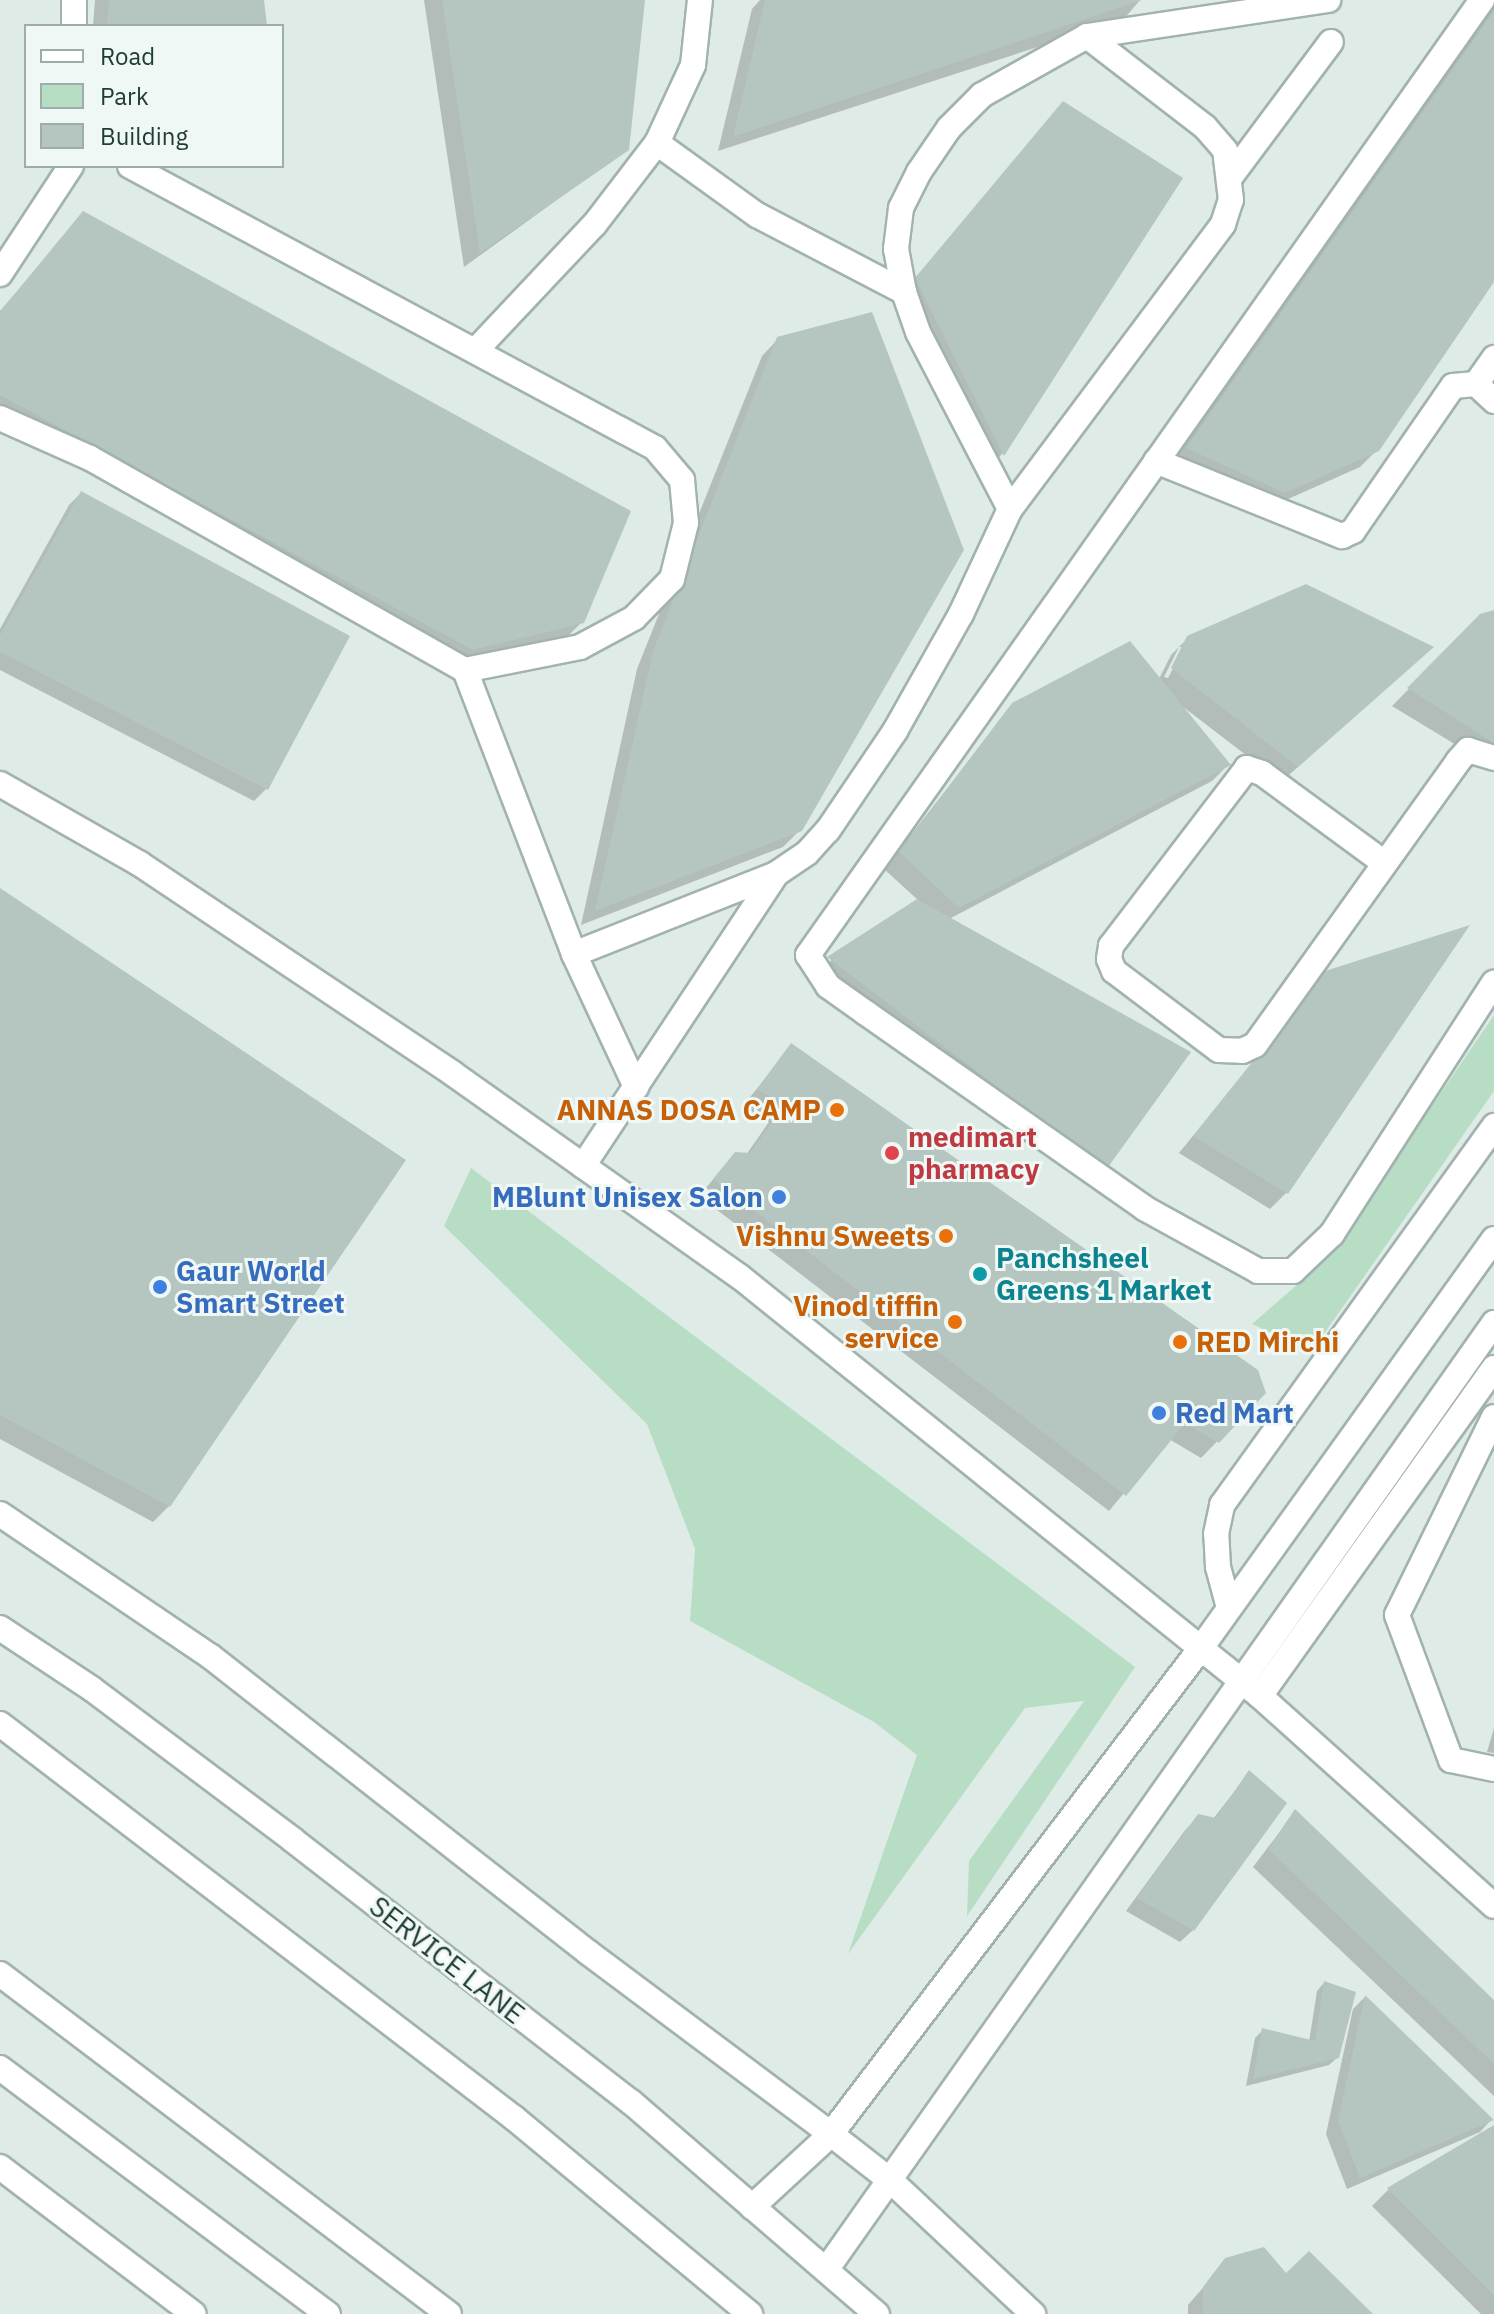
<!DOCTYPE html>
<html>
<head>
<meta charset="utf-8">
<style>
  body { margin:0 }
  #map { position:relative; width:1494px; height:2314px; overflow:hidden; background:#dfebe7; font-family:"IBM Plex Sans",sans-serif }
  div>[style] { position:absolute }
  .green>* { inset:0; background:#b7dec5 }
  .shadow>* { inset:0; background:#0003 }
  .building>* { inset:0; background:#b5c6c0 }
  .roads { filter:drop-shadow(2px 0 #a2b3af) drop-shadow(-2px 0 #a2b3af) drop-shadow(0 2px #a2b3af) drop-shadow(0 -2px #a2b3af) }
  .minor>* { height:24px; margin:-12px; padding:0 12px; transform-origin:12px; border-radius:12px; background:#fff }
  .tertiary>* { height:24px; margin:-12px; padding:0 12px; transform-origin:12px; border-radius:12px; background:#fff }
  .secondary>* { height:24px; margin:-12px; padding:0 12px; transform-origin:12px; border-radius:12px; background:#fff }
  .dots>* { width:22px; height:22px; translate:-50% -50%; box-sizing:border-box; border:4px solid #f0f8f5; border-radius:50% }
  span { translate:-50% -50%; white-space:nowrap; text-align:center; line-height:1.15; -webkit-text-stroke:6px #f0f8f5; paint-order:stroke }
  .food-label { font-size:28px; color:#c56008; font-weight:700 }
  .right { translate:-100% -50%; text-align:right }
  .left { translate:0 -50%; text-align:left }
  .health-label { font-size:28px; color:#be3a42; font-weight:700 }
  .shop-label { font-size:28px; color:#366cbe; font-weight:700 }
  .culture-label { font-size:28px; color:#0d838f; font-weight:700 }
  .street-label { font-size:28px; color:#203c37 }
  .legend { position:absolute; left:24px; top:24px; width:260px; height:144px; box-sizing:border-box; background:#f0f8f5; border:2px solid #9dada9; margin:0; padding:10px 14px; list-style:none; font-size:24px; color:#203c37 }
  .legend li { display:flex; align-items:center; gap:16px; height:40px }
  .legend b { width:40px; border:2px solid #9dada9 }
</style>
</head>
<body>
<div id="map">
  <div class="green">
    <div style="clip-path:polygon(1494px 1015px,1494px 1091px,1312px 1351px,1252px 1324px,1329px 1257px)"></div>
    <div style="clip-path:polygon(471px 1168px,1135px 1667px,967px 1916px,969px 1861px,1084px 1701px,1025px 1708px,848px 1954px,917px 1755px,874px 1722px,690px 1621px,695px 1549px,647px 1424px,444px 1226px)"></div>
  </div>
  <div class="shadow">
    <div style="clip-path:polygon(95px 0,262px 0,265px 26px,93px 26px)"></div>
    <div style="clip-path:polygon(424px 0,643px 0,627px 149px,464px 267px)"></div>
    <div style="clip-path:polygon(760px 0,1140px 0,1124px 19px,718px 151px,752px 9px)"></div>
    <div style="clip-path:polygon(1494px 7px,1494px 278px,1377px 450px,1360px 467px,1268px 508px,1172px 464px)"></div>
    <div style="clip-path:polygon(1063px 104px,1180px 178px,1002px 454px,987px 470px,900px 296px)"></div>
    <div style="clip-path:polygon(84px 213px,582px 622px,566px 638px,456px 665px,0 419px,0 311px)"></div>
    <div style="clip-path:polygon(778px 339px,800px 830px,783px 847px,581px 925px,637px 669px,762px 356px)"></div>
    <div style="clip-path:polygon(81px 493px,347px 636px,266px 789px,254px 801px,0 670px,0 629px,69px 505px)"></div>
    <div style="clip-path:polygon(1494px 612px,1494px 768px,1392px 706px,1481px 616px)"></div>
    <div style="clip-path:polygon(evenodd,1188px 638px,1415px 663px,1281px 782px,1182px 706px,1228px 765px,1212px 781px,949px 919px,1105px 1169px,1088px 1185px,812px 974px,918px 900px,884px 869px,1013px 705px,1159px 679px,1171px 655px,1188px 638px,1179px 647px,1184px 647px,1168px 678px,1164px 677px,1179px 647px)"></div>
    <div style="clip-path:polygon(0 891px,169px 1506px,153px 1522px,0 1439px)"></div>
    <div style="clip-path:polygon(1465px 929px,1286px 1193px,1270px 1209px,1179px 1153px,1326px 973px)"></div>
    <div style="clip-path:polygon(791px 1046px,1264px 1393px,1201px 1458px,1169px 1439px,1109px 1511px,699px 1196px,735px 1154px,746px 1155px,769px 1122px,743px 1106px)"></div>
    <div style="clip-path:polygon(1494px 1728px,1494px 1753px,1487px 1752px)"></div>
    <div style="clip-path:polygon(1249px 1773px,1193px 1930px,1180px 1942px,1126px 1911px,1186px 1829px,1198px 1817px,1213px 1819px)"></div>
    <div style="clip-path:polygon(1295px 1812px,1494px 2003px,1494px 2096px,1253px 1867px)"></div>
    <div style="clip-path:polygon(1324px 1983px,1338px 2057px,1329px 2065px,1246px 2086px,1255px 2038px,1263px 2030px,1309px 2042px,1317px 1991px)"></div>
    <div style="clip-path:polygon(1365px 1997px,1491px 2120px,1480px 2132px,1347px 2189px,1326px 2134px,1353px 2009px)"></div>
    <div style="clip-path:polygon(1494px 2127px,1494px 2314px,1481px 2314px,1372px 2206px,1388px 2190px)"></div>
    <div style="clip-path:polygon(1227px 2260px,1286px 2276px,1370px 2314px,1188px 2314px,1188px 2305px)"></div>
  </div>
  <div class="building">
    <div style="clip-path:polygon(109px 0,264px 0,267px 26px,107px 26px)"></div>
    <div style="clip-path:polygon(442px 0,645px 0,629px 150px,480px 253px)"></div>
    <div style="clip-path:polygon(765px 0,1142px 0,733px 137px)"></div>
    <div style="clip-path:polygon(1494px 11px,1494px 282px,1379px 451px,1285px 493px,1186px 448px)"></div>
    <div style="clip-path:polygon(1063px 101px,1183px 178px,1004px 456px,915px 278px)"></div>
    <div style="clip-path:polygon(83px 211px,631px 511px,584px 623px,473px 650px,0 395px,0 312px)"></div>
    <div style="clip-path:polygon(872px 312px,964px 550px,802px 831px,595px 911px,653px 651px,777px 337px)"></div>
    <div style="clip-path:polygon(81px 491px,350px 636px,268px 790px,0 652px,0 635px)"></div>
    <div style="clip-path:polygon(1306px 584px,1434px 647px,1298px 767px,1171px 668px,1187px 636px)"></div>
    <div style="clip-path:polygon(1494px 610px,1494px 743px,1407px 688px,1480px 614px)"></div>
    <div style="clip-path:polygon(1130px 641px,1231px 765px,959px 908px,899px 852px,1012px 703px)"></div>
    <div style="clip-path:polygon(0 888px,406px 1160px,170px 1507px,0 1415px)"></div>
    <div style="clip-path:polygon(917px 899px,1191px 1052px,1106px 1170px,827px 957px)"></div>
    <div style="clip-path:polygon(1470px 925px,1288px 1194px,1193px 1136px,1325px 971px)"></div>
    <div style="clip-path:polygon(791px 1043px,1258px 1370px,1266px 1393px,1219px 1443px,1185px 1423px,1126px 1496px,713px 1179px,735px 1152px,750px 1153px,784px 1105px,757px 1089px)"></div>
    <div style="clip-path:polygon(1249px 1770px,1287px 1803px,1194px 1931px,1137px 1898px,1198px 1814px,1216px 1818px)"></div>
    <div style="clip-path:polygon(1295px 1809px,1494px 2000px,1494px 2064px,1268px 1849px)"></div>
    <div style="clip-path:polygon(1324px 1981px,1356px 1992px,1339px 2058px,1253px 2079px,1262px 2028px,1315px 2041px)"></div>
    <div style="clip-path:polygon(1365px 1995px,1494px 2120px,1360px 2178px,1338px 2121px)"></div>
    <div style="clip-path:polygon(1494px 2125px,1494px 2295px,1387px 2188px)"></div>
    <div style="clip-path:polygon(1264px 2247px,1286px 2273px,1309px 2251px,1373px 2314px,1203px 2314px,1203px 2287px,1225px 2258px)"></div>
  </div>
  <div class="roads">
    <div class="minor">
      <div style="left:74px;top:0;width:26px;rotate:90deg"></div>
      <div style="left:1482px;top:0;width:1169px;rotate:125.21deg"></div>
      <div style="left:808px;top:955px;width:37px;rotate:57deg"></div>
      <div style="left:828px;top:986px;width:47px;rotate:35.4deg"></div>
      <div style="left:866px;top:1013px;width:340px;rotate:35deg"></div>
      <div style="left:1144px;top:1208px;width:130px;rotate:28.9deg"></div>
      <div style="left:1258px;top:1271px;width:35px"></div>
      <div style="left:1293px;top:1271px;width:54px;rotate:-43.5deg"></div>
      <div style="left:1332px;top:1234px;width:299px;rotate:-57.2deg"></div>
      <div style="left:657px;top:143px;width:123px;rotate:35.8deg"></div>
      <div style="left:757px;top:215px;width:166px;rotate:27.6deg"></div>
      <div style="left:130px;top:166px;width:596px;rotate:28.24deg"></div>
      <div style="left:655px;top:448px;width:42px;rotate:49.8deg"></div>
      <div style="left:682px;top:480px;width:43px;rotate:84.7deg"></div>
      <div style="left:686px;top:523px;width:58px;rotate:104deg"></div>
      <div style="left:672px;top:579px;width:54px;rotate:134.3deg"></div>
      <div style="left:634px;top:618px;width:61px;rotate:151.8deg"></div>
      <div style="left:580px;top:647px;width:117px;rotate:168.7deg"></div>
      <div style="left:1231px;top:176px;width:167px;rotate:-53.3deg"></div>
      <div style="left:0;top:274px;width:129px;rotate:-56.7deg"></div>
      <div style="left:476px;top:350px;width:172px;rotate:-46.7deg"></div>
      <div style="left:594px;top:225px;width:103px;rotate:-52.5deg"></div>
      <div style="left:657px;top:143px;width:86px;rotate:-65.2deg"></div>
      <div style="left:693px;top:65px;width:65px;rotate:-83.9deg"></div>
      <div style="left:1476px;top:384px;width:32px;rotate:-55deg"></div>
      <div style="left:0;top:418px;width:98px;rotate:24deg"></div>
      <div style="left:90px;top:458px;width:431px;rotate:29.5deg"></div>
      <div style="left:465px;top:670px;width:304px;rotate:69deg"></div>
      <div style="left:574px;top:954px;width:147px;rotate:65deg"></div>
      <div style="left:1156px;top:461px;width:201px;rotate:22deg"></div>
      <div style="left:1342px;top:536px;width:12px;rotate:-24deg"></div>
      <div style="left:1353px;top:531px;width:176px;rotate:-55.4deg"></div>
      <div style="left:1453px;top:386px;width:23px;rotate:-5deg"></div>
      <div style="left:1476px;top:384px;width:25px;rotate:43deg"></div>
      <div style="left:1010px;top:509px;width:199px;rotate:-117.5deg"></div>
      <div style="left:918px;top:332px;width:42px;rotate:-109.3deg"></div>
      <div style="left:904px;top:292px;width:44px;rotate:-100.5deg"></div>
      <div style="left:896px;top:249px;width:41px;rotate:-83deg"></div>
      <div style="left:901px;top:208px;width:40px;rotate:-63.4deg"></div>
      <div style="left:919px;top:172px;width:53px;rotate:-55.7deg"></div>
      <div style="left:949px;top:128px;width:47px;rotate:-45deg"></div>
      <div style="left:982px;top:95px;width:120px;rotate:-29.3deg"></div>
      <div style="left:1087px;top:36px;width:244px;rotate:-8.5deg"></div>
      <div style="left:0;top:784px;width:161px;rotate:29.7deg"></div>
      <div style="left:140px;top:864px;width:376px;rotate:33.8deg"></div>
      <div style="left:452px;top:1073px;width:352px;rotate:35.3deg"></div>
      <div style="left:739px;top:1276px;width:669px;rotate:38.87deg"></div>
      <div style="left:1260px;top:1696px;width:314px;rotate:41.9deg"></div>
      <div style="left:1383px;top:862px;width:150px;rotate:-143.7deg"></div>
      <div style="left:1262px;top:773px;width:16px;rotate:-162deg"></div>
      <div style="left:1247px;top:768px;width:224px;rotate:127.4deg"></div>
      <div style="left:1111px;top:946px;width:13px;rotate:99deg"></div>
      <div style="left:1109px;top:959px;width:13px;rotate:67deg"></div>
      <div style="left:1114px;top:971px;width:131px;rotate:37deg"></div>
      <div style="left:1219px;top:1050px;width:23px;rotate:2deg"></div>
      <div style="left:1242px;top:1051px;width:14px;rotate:-25deg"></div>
      <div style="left:1255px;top:1045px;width:349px;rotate:-54.4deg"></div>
      <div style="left:1458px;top:761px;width:15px;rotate:-48deg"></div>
      <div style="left:1468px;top:750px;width:27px;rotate:17deg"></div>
      <div style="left:574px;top:954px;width:217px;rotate:-21.6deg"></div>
      <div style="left:776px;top:874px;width:37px;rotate:-34deg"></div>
      <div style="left:807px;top:853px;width:31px;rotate:-48deg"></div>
      <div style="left:828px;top:830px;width:120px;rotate:-55.9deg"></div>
      <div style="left:895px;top:731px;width:134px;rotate:-60.6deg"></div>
      <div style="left:961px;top:614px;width:116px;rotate:-65deg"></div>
      <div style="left:1010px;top:509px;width:356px;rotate:-53.2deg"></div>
      <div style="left:1223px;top:224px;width:25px;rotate:-72deg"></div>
      <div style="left:1231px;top:200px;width:50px;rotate:-96.8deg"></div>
      <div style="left:1225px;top:150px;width:30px;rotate:-131deg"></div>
      <div style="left:1205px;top:127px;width:149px;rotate:-142.4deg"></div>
      <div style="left:583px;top:1166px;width:350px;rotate:-56.5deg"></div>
      <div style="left:1494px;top:1417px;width:220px;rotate:116.1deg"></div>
      <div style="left:1397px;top:1615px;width:155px;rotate:69.6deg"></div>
      <div style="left:1451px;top:1760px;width:44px;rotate:11.8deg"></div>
      <div style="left:1229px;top:1608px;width:42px;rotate:-105deg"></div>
      <div style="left:1218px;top:1567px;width:33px;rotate:-93deg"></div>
      <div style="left:1216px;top:1534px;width:30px;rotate:-78deg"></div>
      <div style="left:1222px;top:1505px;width:467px;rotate:-54.3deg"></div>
      <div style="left:1260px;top:1696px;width:403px;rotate:-54.5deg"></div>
      <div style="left:0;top:2167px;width:243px;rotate:37.2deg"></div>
      <div style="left:752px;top:2207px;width:108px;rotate:-42.7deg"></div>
      <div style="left:831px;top:2134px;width:611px;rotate:-52.72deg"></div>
      <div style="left:1201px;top:1648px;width:503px;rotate:-54.38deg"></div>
      <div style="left:826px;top:2270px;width:1159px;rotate:-54.8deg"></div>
    </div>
    <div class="tertiary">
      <div style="left:0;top:1514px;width:254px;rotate:34.1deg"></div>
      <div style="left:210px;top:1656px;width:482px;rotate:38.1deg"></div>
      <div style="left:589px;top:1953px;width:302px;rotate:36.8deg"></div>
      <div style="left:831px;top:2134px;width:76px;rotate:38.1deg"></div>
      <div style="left:891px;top:2181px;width:195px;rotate:43.1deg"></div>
      <div style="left:0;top:1628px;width:110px;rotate:33.5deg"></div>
      <div style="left:92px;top:1689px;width:251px;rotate:36.9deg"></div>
      <div style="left:293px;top:1840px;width:428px;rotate:37.8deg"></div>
      <div style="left:631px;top:2102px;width:325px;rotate:40.8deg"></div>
      <div style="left:0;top:2068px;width:410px;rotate:36.9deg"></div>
    </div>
    <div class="secondary">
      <div style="left:0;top:1724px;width:648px;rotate:37.47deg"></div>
      <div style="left:514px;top:2118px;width:307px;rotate:39.7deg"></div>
      <div style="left:0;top:1974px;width:563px;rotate:37.13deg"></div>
    </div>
  </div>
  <div class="dots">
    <div style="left:837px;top:1110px;background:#e8710a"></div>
    <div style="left:892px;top:1153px;background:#e0444e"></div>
    <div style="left:779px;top:1197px;background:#3f7fe0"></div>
    <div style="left:946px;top:1236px;background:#e8710a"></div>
    <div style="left:980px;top:1274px;background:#0f9aa8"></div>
    <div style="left:160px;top:1287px;background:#3f7fe0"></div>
    <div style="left:955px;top:1322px;background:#e8710a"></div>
    <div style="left:1180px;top:1342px;background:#e8710a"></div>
    <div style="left:1159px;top:1413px;background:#3f7fe0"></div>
  </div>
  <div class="food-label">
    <span class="right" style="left:821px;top:1110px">ANNAS DOSA CAMP</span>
    <span class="right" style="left:930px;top:1236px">Vishnu Sweets</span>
    <span class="right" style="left:939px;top:1322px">Vinod tiffin<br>service</span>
    <span class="left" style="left:1196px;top:1342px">RED Mirchi</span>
  </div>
  <div class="health-label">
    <span class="left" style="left:908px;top:1153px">medimart<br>pharmacy</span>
  </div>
  <div class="shop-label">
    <span class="right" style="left:763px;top:1197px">MBlunt Unisex Salon</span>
    <span class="left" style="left:176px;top:1287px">Gaur World<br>Smart Street</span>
    <span class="left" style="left:1175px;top:1413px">Red Mart</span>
  </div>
  <div class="culture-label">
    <span class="left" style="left:996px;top:1274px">Panchsheel<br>Greens 1 Market</span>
  </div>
  <div class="street-label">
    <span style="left:447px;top:1960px;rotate:38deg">SERVICE LANE</span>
  </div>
  <ul class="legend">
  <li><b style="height:10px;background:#fff"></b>Road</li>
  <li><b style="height:22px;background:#b7dec5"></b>Park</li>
  <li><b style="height:22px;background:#b5c6c0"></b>Building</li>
  </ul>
</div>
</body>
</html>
